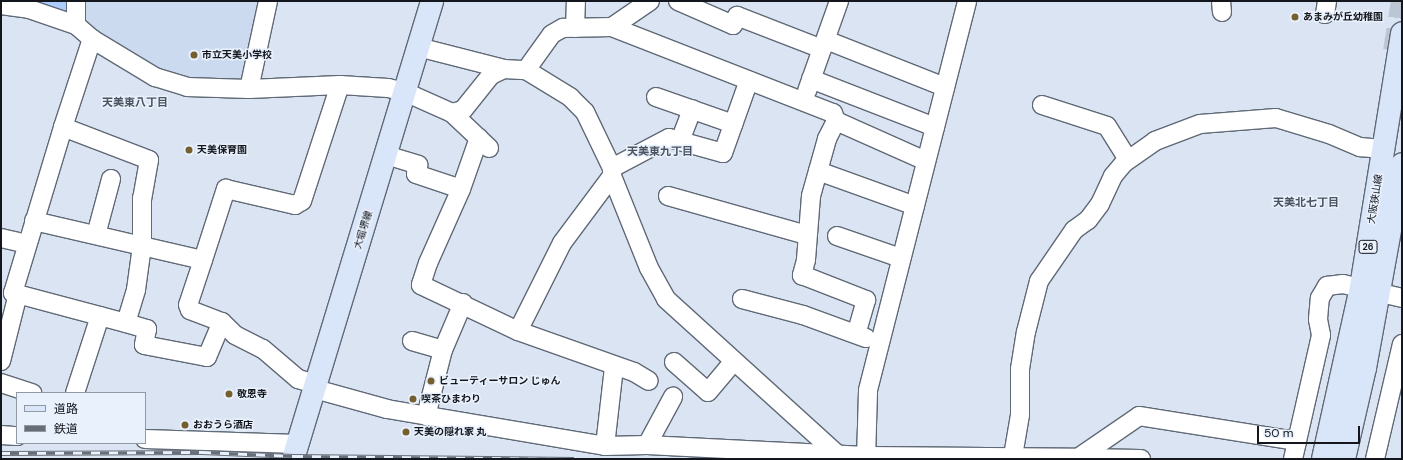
<!DOCTYPE html>
<html>
<head>
<meta charset="utf-8">
<style>
  body { margin:0 }
  #map { position:relative; width:1403px; height:460px; overflow:hidden; background:#dae4f3; font-family:"DM Sans","Noto Sans JP",sans-serif }
  div>[style] { position:absolute }
  .built>* { inset:0; background:#ccdaef }
  .green>* { inset:0; background:#abccfd }
  .highway-tunnel>* { height:22px; margin-top:-11px; transform-origin:0; background:repeating-linear-gradient(90deg,#bcc5d3 0 22px,transparent 0 33px) }
  .roads { filter:drop-shadow(1px 0 #606976) drop-shadow(-1px 0 #606976) drop-shadow(0 1px #606976) drop-shadow(0 -1px #606976) }
  .minor>* { height:18px; margin:-9px; padding:0 9px; transform-origin:9px; border-radius:9px; background:#fff }
  .major>* { height:22px; margin:-11px; padding:0 11px; transform-origin:11px; border-radius:11px; background:#d9e5f8 }
  .rail>* { height:4.5px; margin-top:-2.25px; transform-origin:0; background:repeating-linear-gradient(90deg,#e9f1fd 0 9px,#686e78 0 18px); box-sizing:border-box; border-block:1px solid #686e78 }
  .dots>* { width:11px; height:11px; translate:-50% -50%; box-sizing:border-box; border:2px solid #e9f1fd; border-radius:50% }
  span { translate:-50% -50%; white-space:nowrap; text-align:center; line-height:1.15; -webkit-text-stroke:3px #e9f1fd; paint-order:stroke }
  .shield-label span { padding:1px 3px; background:#e9f1fd; border:1px solid; border-radius:3px; -webkit-text-stroke-width:0 }
  .shield-label { font-size:9px; color:#13161c; font-weight:700 }
  .poi-label { font-size:10px; color:#13161c; font-weight:700 }
  .left { translate:0 -50%; text-align:left }
  .street-label { font-size:10px; color:#13161c }
  .neighbourhood-label { font-size:11px; color:#4b5460; font-weight:700 }
  .frame { position:absolute; inset:0; border:2px solid #13161c; pointer-events:none }
  .legend { position:absolute; left:16px; top:392px; width:130px; height:52px; box-sizing:border-box; background:#e9f1fd; border:1px solid #9399a3; margin:0; padding:5px 7px; list-style:none; font-size:12px; color:#13161c }
  .legend li { display:flex; align-items:center; gap:8px; height:20px }
  .legend b { width:20px; border:1px solid #9399a3 }
  .scale { position:absolute; left:1257px; top:426px; width:103px; height:18px; box-sizing:border-box; border:2px solid #13161c; border-top:0; padding-left:5px; font-size:12px; line-height:14px; white-space:nowrap; color:#13161c; -webkit-text-stroke:3px #e9f1fd; paint-order:stroke }
</style>
</head>
<body>
<div id="map">
  <div class="built">
    <div style="clip-path:polygon(80px 1px,265px 1px,244px 82px,179px 79px,157px 70px,81px 20px)"></div>
  </div>
  <div class="green">
    <div style="clip-path:polygon(1px 1px,70px 1px,72px 20px)"></div>
  </div>
  <div class="highway-tunnel">
    <div style="left:1394px;top:51px;width:51px;rotate:-80.9deg"></div>
  </div>
  <div class="roads">
    <div class="minor">
      <div style="left:678px;top:1px;width:60px;rotate:23.6deg"></div>
      <div style="left:733px;top:25px;width:10px;rotate:-66deg"></div>
      <div style="left:737px;top:16px;width:91px;rotate:21.2deg"></div>
      <div style="left:1221px;top:1px;width:11px;rotate:85deg"></div>
      <div style="left:1px;top:5px;width:28px;rotate:8deg"></div>
      <div style="left:29px;top:9px;width:50px;rotate:18.8deg"></div>
      <div style="left:76px;top:25px;width:21px;rotate:41deg"></div>
      <div style="left:92px;top:39px;width:74px;rotate:31.1deg"></div>
      <div style="left:155px;top:77px;width:34px;rotate:17deg"></div>
      <div style="left:187px;top:87px;width:62px;rotate:1.8deg"></div>
      <div style="left:249px;top:89px;width:91px;rotate:-2.5deg"></div>
      <div style="left:340px;top:85px;width:48px;rotate:3.6deg"></div>
      <div style="left:388px;top:88px;width:17px;rotate:13deg"></div>
      <div style="left:405px;top:92px;width:51px;rotate:24.1deg"></div>
      <div style="left:452px;top:113px;width:11px;rotate:-15deg"></div>
      <div style="left:463px;top:110px;width:45px;rotate:-51.3deg"></div>
      <div style="left:491px;top:75px;width:14px;rotate:-25deg"></div>
      <div style="left:504px;top:69px;width:22px;rotate:3deg"></div>
      <div style="left:526px;top:70px;width:52px;rotate:31.5deg"></div>
      <div style="left:570px;top:97px;width:21px;rotate:45deg"></div>
      <div style="left:585px;top:112px;width:62px;rotate:64.3deg"></div>
      <div style="left:612px;top:168px;width:8px;rotate:90deg"></div>
      <div style="left:612px;top:176px;width:99px;rotate:68.1deg"></div>
      <div style="left:649px;top:268px;width:35px;rotate:61deg"></div>
      <div style="left:666px;top:299px;width:229px;rotate:42.2deg"></div>
      <div style="left:1325px;top:14px;width:13px;rotate:-81deg"></div>
      <div style="left:76px;top:25px;width:24px;rotate:-90deg"></div>
      <div style="left:612px;top:27px;width:237px;rotate:21.3deg"></div>
      <div style="left:833px;top:113px;width:9px;rotate:69deg"></div>
      <div style="left:836px;top:121px;width:98px;rotate:24deg"></div>
      <div style="left:575px;top:28px;width:27px;rotate:-88deg"></div>
      <div style="left:826px;top:40px;width:128px;rotate:21.6deg"></div>
      <div style="left:418px;top:47px;width:89px;rotate:14.3deg"></div>
      <div style="left:526px;top:70px;width:44px;rotate:-54.2deg"></div>
      <div style="left:552px;top:34px;width:13px;rotate:-29deg"></div>
      <div style="left:563px;top:28px;width:49px;rotate:-1.2deg"></div>
      <div style="left:612px;top:27px;width:46px;rotate:-34.4deg"></div>
      <div style="left:811px;top:79px;width:133px;rotate:21.2deg"></div>
      <div style="left:249px;top:89px;width:90px;rotate:-77.8deg"></div>
      <div style="left:807px;top:91px;width:96px;rotate:-70.4deg"></div>
      <div style="left:656px;top:97px;width:82px;rotate:19.3deg"></div>
      <div style="left:1042px;top:105px;width:68px;rotate:17.9deg"></div>
      <div style="left:1107px;top:126px;width:39px;rotate:58deg"></div>
      <div style="left:452px;top:113px;width:51px;rotate:43.4deg"></div>
      <div style="left:836px;top:121px;width:20px;rotate:117deg"></div>
      <div style="left:827px;top:139px;width:59px;rotate:105.7deg"></div>
      <div style="left:811px;top:196px;width:64px;rotate:94.5deg"></div>
      <div style="left:806px;top:260px;width:16px;rotate:105deg"></div>
      <div style="left:802px;top:275px;width:69px;rotate:21.3deg"></div>
      <div style="left:866px;top:300px;width:35px;rotate:106deg"></div>
      <div style="left:63px;top:127px;width:92px;rotate:21deg"></div>
      <div style="left:149px;top:160px;width:39px;rotate:100deg"></div>
      <div style="left:142px;top:198px;width:48px;rotate:90deg"></div>
      <div style="left:142px;top:246px;width:44px;rotate:97.8deg"></div>
      <div style="left:136px;top:290px;width:34px;rotate:107deg"></div>
      <div style="left:126px;top:323px;width:117px;rotate:-165.1deg"></div>
      <div style="left:13px;top:293px;width:173px;rotate:-73.2deg"></div>
      <div style="left:63px;top:127px;width:93px;rotate:-71.8deg"></div>
      <div style="left:680px;top:141px;width:34px;rotate:-69deg"></div>
      <div style="left:386px;top:155px;width:34px;rotate:17deg"></div>
      <div style="left:418px;top:165px;width:9px;rotate:103deg"></div>
      <div style="left:416px;top:174px;width:47px;rotate:18.4deg"></div>
      <div style="left:461px;top:189px;width:81px;rotate:114deg"></div>
      <div style="left:428px;top:263px;width:23px;rotate:108deg"></div>
      <div style="left:421px;top:285px;width:107px;rotate:25.4deg"></div>
      <div style="left:518px;top:331px;width:123px;rotate:19.5deg"></div>
      <div style="left:634px;top:372px;width:17px;rotate:31deg"></div>
      <div style="left:612px;top:168px;width:64px;rotate:-27.8deg"></div>
      <div style="left:669px;top:138px;width:56px;rotate:15.5deg"></div>
      <div style="left:723px;top:153px;width:77px;rotate:-70.4deg"></div>
      <div style="left:818px;top:171px;width:103px;rotate:19.8deg"></div>
      <div style="left:461px;top:189px;width:54px;rotate:-70.6deg"></div>
      <div style="left:668px;top:196px;width:144px;rotate:15.7deg"></div>
      <div style="left:34px;top:221px;width:173px;rotate:13deg"></div>
      <div style="left:203px;top:260px;width:75px;rotate:-72.1deg"></div>
      <div style="left:226px;top:189px;width:71px;rotate:13.1deg"></div>
      <div style="left:295px;top:205px;width:8px;rotate:-30deg"></div>
      <div style="left:302px;top:201px;width:122px;rotate:-71.9deg"></div>
      <div style="left:96px;top:235px;width:58px;rotate:-75deg"></div>
      <div style="left:837px;top:236px;width:68px;rotate:19deg"></div>
      <div style="left:1px;top:238px;width:27px;rotate:13deg"></div>
      <div style="left:203px;top:260px;width:47px;rotate:108.4deg"></div>
      <div style="left:188px;top:305px;width:5px;rotate:68deg"></div>
      <div style="left:190px;top:310px;width:34px;rotate:21deg"></div>
      <div style="left:222px;top:322px;width:18px;rotate:45deg"></div>
      <div style="left:235px;top:335px;width:31px;rotate:27deg"></div>
      <div style="left:263px;top:349px;width:46px;rotate:40.6deg"></div>
      <div style="left:298px;top:379px;width:19px;rotate:16deg"></div>
      <div style="left:742px;top:299px;width:63px;rotate:14.7deg"></div>
      <div style="left:803px;top:315px;width:67px;rotate:20.1deg"></div>
      <div style="left:126px;top:323px;width:22px;rotate:16deg"></div>
      <div style="left:147px;top:329px;width:16px;rotate:101deg"></div>
      <div style="left:144px;top:345px;width:64px;rotate:10.8deg"></div>
      <div style="left:207px;top:357px;width:38px;rotate:-67deg"></div>
      <div style="left:518px;top:331px;width:98px;rotate:-63.4deg"></div>
      <div style="left:562px;top:243px;width:84px;rotate:-53.3deg"></div>
      <div style="left:412px;top:341px;width:32px;rotate:16deg"></div>
      <div style="left:1px;top:361px;width:69px;rotate:-75.8deg"></div>
      <div style="left:674px;top:362px;width:45px;rotate:41.4deg"></div>
      <div style="left:708px;top:392px;width:39px;rotate:-50deg"></div>
      <div style="left:1px;top:383px;width:33px;rotate:18deg"></div>
      <div style="left:315px;top:389px;width:75px;rotate:15.5deg"></div>
      <div style="left:387px;top:409px;width:221px;rotate:9.6deg"></div>
      <div style="left:605px;top:446px;width:42px;rotate:-1.4deg"></div>
      <div style="left:647px;top:445px;width:219px;rotate:2.9deg"></div>
      <div style="left:866px;top:456px;width:212px;rotate:0.5deg"></div>
      <div style="left:1078px;top:458px;width:74px;rotate:-34.5deg"></div>
      <div style="left:1139px;top:416px;width:160px;rotate:9deg"></div>
      <div style="left:1297px;top:441px;width:109px;rotate:-77.2deg"></div>
      <div style="left:1321px;top:335px;width:16px;rotate:-101deg"></div>
      <div style="left:1318px;top:319px;width:21px;rotate:-85deg"></div>
      <div style="left:1320px;top:298px;width:14px;rotate:-60deg"></div>
      <div style="left:1327px;top:286px;width:16px;rotate:-7deg"></div>
      <div style="left:1343px;top:284px;width:61px;rotate:13.3deg"></div>
      <div style="left:75px;top:393px;width:81px;rotate:-72deg"></div>
      <div style="left:426px;top:416px;width:68px;rotate:-75.6deg"></div>
      <div style="left:443px;top:350px;width:51px;rotate:-66.9deg"></div>
      <div style="left:1px;top:435px;width:16px;rotate:4deg"></div>
      <div style="left:145px;top:439px;width:153px;rotate:1.9deg"></div>
      <div style="left:647px;top:445px;width:55px;rotate:-61.6deg"></div>
      <div style="left:605px;top:446px;width:80px;rotate:-83.5deg"></div>
      <div style="left:1013px;top:456px;width:42px;rotate:-80.3deg"></div>
      <div style="left:1020px;top:415px;width:46px;rotate:-90deg"></div>
      <div style="left:1020px;top:369px;width:37px;rotate:-81deg"></div>
      <div style="left:1026px;top:332px;width:53px;rotate:-75.7deg"></div>
      <div style="left:1039px;top:281px;width:62px;rotate:-55.5deg"></div>
      <div style="left:1074px;top:230px;width:17px;rotate:-36deg"></div>
      <div style="left:1088px;top:220px;width:20px;rotate:-53deg"></div>
      <div style="left:1100px;top:204px;width:31px;rotate:-65deg"></div>
      <div style="left:1113px;top:176px;width:17px;rotate:-50deg"></div>
      <div style="left:1124px;top:163px;width:38px;rotate:-35deg"></div>
      <div style="left:1155px;top:141px;width:48px;rotate:-20.7deg"></div>
      <div style="left:1200px;top:124px;width:76px;rotate:-4.5deg"></div>
      <div style="left:1276px;top:118px;width:55px;rotate:16.8deg"></div>
      <div style="left:1329px;top:134px;width:34px;rotate:23deg"></div>
      <div style="left:1360px;top:147px;width:23px;rotate:5deg"></div>
      <div style="left:1078px;top:458px;width:63px;rotate:0.9deg"></div>
      <div style="left:866px;top:459px;width:69px;rotate:-88.3deg"></div>
      <div style="left:868px;top:390px;width:401px;rotate:-75.7deg"></div>
      <div style="left:1293px;top:459px;width:18px;rotate:-77deg"></div>
      <div style="left:1375px;top:459px;width:118px;rotate:-76.8deg"></div>
    </div>
    <div class="major">
      <div style="left:293px;top:459px;width:479px;rotate:-73.1deg"></div>
      <div style="left:1323px;top:459px;width:176px;rotate:-77.5deg"></div>
      <div style="left:1361px;top:287px;width:257px;rotate:-80.8deg"></div>
      <div style="left:1344px;top:459px;width:93px;rotate:-77deg"></div>
      <div style="left:1365px;top:368px;width:207px;rotate:-79.7deg"></div>
    </div>
  </div>
  <div class="rail">
    <div style="left:1px;top:453px;width:201px;rotate:-0.3deg"></div>
    <div style="left:202px;top:452px;width:92px;rotate:2.5deg"></div>
    <div style="left:294px;top:456px;width:280px;rotate:0.6deg"></div>
  </div>
  <div class="dots">
    <div style="left:1295px;top:17px;background:#755f2f"></div>
    <div style="left:194px;top:55px;background:#755f2f"></div>
    <div style="left:189px;top:150px;background:#755f2f"></div>
    <div style="left:431px;top:381px;background:#755f2f"></div>
    <div style="left:229px;top:394px;background:#755f2f"></div>
    <div style="left:413px;top:399px;background:#755f2f"></div>
    <div style="left:185px;top:425px;background:#755f2f"></div>
    <div style="left:406px;top:432px;background:#755f2f"></div>
  </div>
  <div class="shield-label">
    <span style="left:1368px;top:247px">26</span>
  </div>
  <div class="poi-label">
    <span class="left" style="left:1303px;top:17px">あまみが丘幼稚園</span>
    <span class="left" style="left:202px;top:55px">市立天美小学校</span>
    <span class="left" style="left:197px;top:150px">天美保育園</span>
    <span class="left" style="left:439px;top:381px">ビューティーサロン じゅん</span>
    <span class="left" style="left:237px;top:394px">敬恩寺</span>
    <span class="left" style="left:421px;top:399px">喫茶ひまわり</span>
    <span class="left" style="left:193px;top:425px">おおうら酒店</span>
    <span class="left" style="left:414px;top:432px">天美の隠れ家 丸</span>
  </div>
  <div class="street-label">
    <span style="left:1375px;top:199px;rotate:-81deg">大阪狭山線</span>
    <span style="left:363px;top:230px;rotate:-73deg">大堀堺線</span>
  </div>
  <div class="neighbourhood-label">
    <span style="left:135px;top:102px">天美東八丁目</span>
    <span style="left:660px;top:151px">天美東九丁目</span>
    <span style="left:1306px;top:202px">天美北七丁目</span>
  </div>
  <div class="frame"></div>
  <ul class="legend">
  <li><b style="height:5px;background:#d9e5f8"></b>道路</li>
  <li><b style="height:5px;background:#686e78"></b>鉄道</li>
  </ul>
  <div class="scale">50 m</div>
</div>
</body>
</html>
